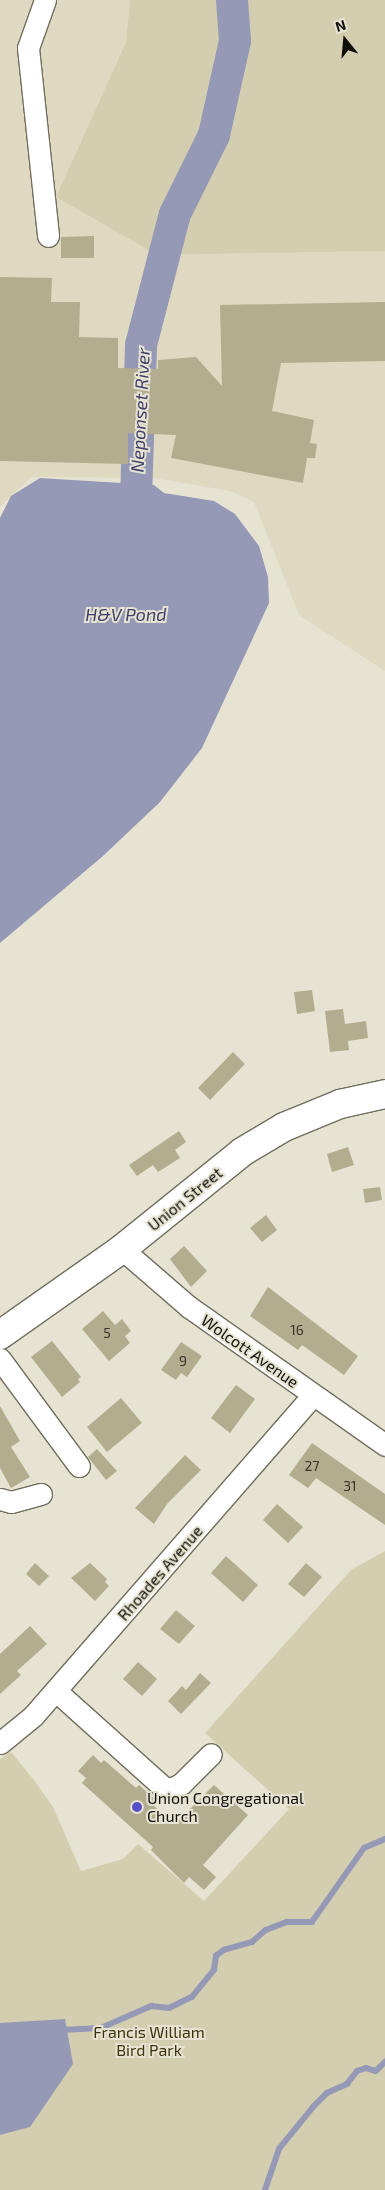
<!DOCTYPE html>
<html>
<head>
<meta charset="utf-8">
<style>
  body { margin:0 }
  #map { position:relative; width:385px; height:2190px; overflow:hidden; background:#e7e3d2; font-family:"Exo 2",sans-serif }
  div>[style] { position:absolute }
  .built>* { inset:0; background:#ded9c0 }
  .green>* { inset:0; background:#d4ceb0 }
  .water>* { inset:0; background:#9699b6 }
  .stream>* { height:5.5px; margin:-2.75px; padding:0 2.75px; transform-origin:2.75px; border-radius:2.75px; background:#9699b6 }
  .river>* { height:32px; margin:-16px; padding:0 16px; transform-origin:16px; border-radius:16px; background:#9699b6 }
  .building>* { inset:0; background:#b3ad8f }
  .roads { filter:drop-shadow(1px 0 #716e5e) drop-shadow(-1px 0 #716e5e) drop-shadow(0 1px #716e5e) drop-shadow(0 -1px #716e5e) }
  .minor>* { height:21px; margin:-10.5px; padding:0 10.5px; transform-origin:10.5px; border-radius:10.5px; background:#fff }
  .major>* { height:28px; margin:-14px; padding:0 14px; transform-origin:14px; border-radius:14px; background:#fff }
  .dots>* { width:14px; height:14px; translate:-50% -50%; box-sizing:border-box; border:2px solid #e7e3d2; border-radius:50% }
  span { translate:-50% -50%; white-space:nowrap; text-align:center; line-height:1.15; -webkit-text-stroke:4px #e7e3d2; paint-order:stroke }
  .number-label { font-size:14px; color:#38362a }
  .number-label span { -webkit-text-stroke-width:0 }
  .street-label { font-size:16px; color:#0f0e08 }
  .poi-label { font-size:16px; color:#0f0e08 }
  .left { translate:0 -50%; text-align:left }
  .park-label { font-size:16px; color:#3c340c }
  .water-label { font-size:18px; color:#3d3f6a; font-style:italic }
  .north { position:absolute; left:320px; top:15px; width:50px; height:50px; -webkit-text-stroke:4px #e7e3d2; paint-order:stroke; rotate:343deg; font-size:14px; font-weight:700; line-height:20px; text-align:center; color:#0f0e08 }
  .north::after { content:''; display:block; margin:auto; width:18px; height:22px; background:#0f0e08; clip-path:polygon(50% 0,100% 100%,50% 72%,0 100%) }
</style>
</head>
<body>
<div id="map">
  <div class="built">
    <div style="clip-path:polygon(0 0,130px 0,126px 42px,56px 197px,157px 255px,385px 251px,385px 671px,299px 615px,254px 502px,230px 491px,155px 478px,31px 477px,0 507px)"></div>
  </div>
  <div class="green">
    <div style="clip-path:polygon(130px 0,385px 0,385px 251px,157px 255px,56px 197px,126px 42px)"></div>
    <div style="clip-path:polygon(385px 1551px,385px 2190px,0 2190px,0 1759px,11px 1752px,34px 1780px,53px 1807px,81px 1871px,123px 1859px,138px 1844px,204px 1901px,289px 1809px,205px 1733px,351px 1570px)"></div>
  </div>
  <div class="water">
    <div style="clip-path:polygon(40px 478px,154px 485px,164px 493px,214px 501px,235px 514px,259px 546px,268px 577px,269px 603px,202px 748px,160px 802px,103px 856px,0 943px,0 518px,11px 496px)"></div>
    <div style="clip-path:polygon(65px 2019px,73px 2064px,30px 2127px,0 2135px,0 2023px)"></div>
  </div>
  <div class="stream">
    <div style="left:61px;top:2030px;width:40px;rotate:-2.9deg"></div>
    <div style="left:101px;top:2028px;width:55px;rotate:-23.7deg"></div>
    <div style="left:151px;top:2006px;width:18px;rotate:6deg"></div>
    <div style="left:169px;top:2008px;width:25px;rotate:-26deg"></div>
    <div style="left:192px;top:1997px;width:35px;rotate:-51deg"></div>
    <div style="left:214px;top:1970px;width:14px;rotate:-82deg"></div>
    <div style="left:216px;top:1956px;width:10px;rotate:-37deg"></div>
    <div style="left:224px;top:1950px;width:29px;rotate:-16deg"></div>
    <div style="left:252px;top:1942px;width:18px;rotate:-41deg"></div>
    <div style="left:266px;top:1930px;width:22px;rotate:-21deg"></div>
    <div style="left:287px;top:1922px;width:25px"></div>
    <div style="left:312px;top:1922px;width:90px;rotate:-54.9deg"></div>
    <div style="left:364px;top:1848px;width:23px;rotate:-23deg"></div>
    <div style="left:265px;top:2190px;width:43px;rotate:-71.1deg"></div>
    <div style="left:279px;top:2149px;width:55px;rotate:-50.9deg"></div>
    <div style="left:314px;top:2106px;width:18px;rotate:-45deg"></div>
    <div style="left:327px;top:2093px;width:22px;rotate:-24deg"></div>
    <div style="left:347px;top:2084px;width:16px;rotate:-52deg"></div>
    <div style="left:357px;top:2071px;width:9px;rotate:-18deg"></div>
    <div style="left:366px;top:2068px;width:10px;rotate:17deg"></div>
    <div style="left:376px;top:2071px;width:13px;rotate:-45deg"></div>
  </div>
  <div class="river">
    <div style="left:135px;top:528px;width:183px;rotate:-88.1deg"></div>
    <div style="left:141px;top:345px;width:135px;rotate:-75.5deg"></div>
    <div style="left:175px;top:214px;width:88px;rotate:-63.7deg"></div>
    <div style="left:214px;top:135px;width:96px;rotate:-77.4deg"></div>
    <div style="left:235px;top:41px;width:41px;rotate:-94.2deg"></div>
  </div>
  <div class="building">
    <div style="clip-path:polygon(94px 236px,94px 258px,61px 258px,61px 237px)"></div>
    <div style="clip-path:polygon(0 277px,52px 278px,51px 302px,80px 302px,79px 337px,118px 338px,118px 368px,158px 369px,158px 360px,196px 357px,222px 386px,220px 305px,385px 302px,385px 361px,281px 363px,272px 411px,314px 420px,310px 443px,317px 444px,315px 458px,307px 458px,303px 483px,171px 458px,176px 435px,128px 433px,128px 464px,0 461px)"></div>
    <div style="clip-path:polygon(312px 990px,315px 1011px,297px 1014px,294px 992px)"></div>
    <div style="clip-path:polygon(343px 1009px,345px 1024px,366px 1021px,368px 1038px,348px 1041px,349px 1050px,330px 1052px,325px 1011px)"></div>
    <div style="clip-path:polygon(233px 1052px,245px 1064px,210px 1100px,198px 1088px)"></div>
    <div style="clip-path:polygon(179px 1131px,186px 1142px,175px 1150px,180px 1158px,158px 1172px,153px 1165px,137px 1176px,129px 1165px)"></div>
    <div style="clip-path:polygon(348px 1147px,354px 1165px,332px 1172px,327px 1154px)"></div>
    <div style="clip-path:polygon(380px 1187px,382px 1200px,365px 1203px,363px 1189px)"></div>
    <div style="clip-path:polygon(266px 1215px,277px 1230px,262px 1242px,250px 1228px)"></div>
    <div style="clip-path:polygon(184px 1246px,207px 1271px,191px 1287px,170px 1259px)"></div>
    <div style="clip-path:polygon(268px 1287px,358px 1356px,344px 1375px,302px 1345px,298px 1350px,250px 1316px)"></div>
    <div style="clip-path:polygon(103px 1311px,115px 1325px,122px 1319px,131px 1331px,125px 1336px,130px 1343px,109px 1361px,82px 1329px)"></div>
    <div style="clip-path:polygon(52px 1341px,81px 1377px,78px 1379px,80px 1382px,62px 1397px,31px 1357px)"></div>
    <div style="clip-path:polygon(181px 1342px,202px 1356px,187px 1377px,181px 1373px,176px 1380px,161px 1370px)"></div>
    <div style="clip-path:polygon(236px 1385px,255px 1399px,230px 1433px,211px 1418px)"></div>
    <div style="clip-path:polygon(121px 1398px,142px 1423px,107px 1452px,87px 1427px)"></div>
    <div style="clip-path:polygon(0 1406px,20px 1441px,11px 1447px,30px 1477px,11px 1488px,0 1468px)"></div>
    <div style="clip-path:polygon(312px 1443px,385px 1494px,385px 1525px,316px 1478px,308px 1488px,289px 1475px)"></div>
    <div style="clip-path:polygon(97px 1449px,117px 1471px,106px 1480px,88px 1457px)"></div>
    <div style="clip-path:polygon(185px 1455px,201px 1470px,167px 1504px,154px 1524px,135px 1508px)"></div>
    <div style="clip-path:polygon(277px 1504px,303px 1527px,288px 1543px,263px 1520px)"></div>
    <div style="clip-path:polygon(226px 1556px,258px 1585px,243px 1602px,211px 1573px)"></div>
    <div style="clip-path:polygon(35px 1563px,49px 1576px,39px 1586px,26px 1574px)"></div>
    <div style="clip-path:polygon(90px 1563px,107px 1579px,105px 1582px,109px 1586px,95px 1601px,71px 1578px)"></div>
    <div style="clip-path:polygon(306px 1563px,322px 1577px,304px 1597px,288px 1584px)"></div>
    <div style="clip-path:polygon(176px 1610px,195px 1626px,179px 1644px,160px 1629px)"></div>
    <div style="clip-path:polygon(30px 1626px,47px 1644px,17px 1671px,21px 1675px,0 1694px,0 1654px)"></div>
    <div style="clip-path:polygon(138px 1662px,157px 1679px,142px 1696px,123px 1679px)"></div>
    <div style="clip-path:polygon(200px 1673px,211px 1683px,181px 1714px,168px 1701px,182px 1686px,186px 1690px)"></div>
    <div style="clip-path:polygon(93px 1755px,101px 1763px,104px 1760px,136px 1788px,139px 1785px,158px 1802px,154px 1806px,175px 1824px,214px 1785px,248px 1815px,203px 1865px,216px 1877px,204px 1890px,189px 1877px,184px 1883px,151px 1850px,153px 1847px,82px 1783px,86px 1778px,78px 1771px)"></div>
  </div>
  <div class="roads">
    <div class="minor">
      <div style="left:45px;top:0;width:51px;rotate:109.5deg"></div>
      <div style="left:28px;top:48px;width:189px;rotate:83.9deg"></div>
      <div style="left:122px;top:1249px;width:89px;rotate:40.9deg"></div>
      <div style="left:189px;top:1307px;width:240px;rotate:35.1deg"></div>
      <div style="left:0;top:1359px;width:133px;rotate:53.6deg"></div>
      <div style="left:0;top:1499px;width:11px;rotate:15deg"></div>
      <div style="left:11px;top:1502px;width:31px;rotate:-15deg"></div>
      <div style="left:56px;top:1691px;width:144px;rotate:41.9deg"></div>
      <div style="left:163px;top:1787px;width:7px;rotate:16deg"></div>
      <div style="left:170px;top:1789px;width:12px;rotate:-24deg"></div>
      <div style="left:181px;top:1784px;width:42px;rotate:-45deg"></div>
      <div style="left:0;top:1743px;width:43px;rotate:-39.3deg"></div>
      <div style="left:33px;top:1716px;width:426px;rotate:-48.9deg"></div>
    </div>
    <div class="major">
      <div style="left:0;top:1335px;width:149px;rotate:-35.2deg"></div>
      <div style="left:122px;top:1249px;width:154px;rotate:-38.9deg"></div>
      <div style="left:242px;top:1152px;width:49px;rotate:-30.8deg"></div>
      <div style="left:284px;top:1127px;width:61px;rotate:-22.3deg"></div>
      <div style="left:340px;top:1104px;width:46px;rotate:-12.5deg"></div>
    </div>
  </div>
  <div class="dots">
    <div style="left:137px;top:1807px;background:#574fc7"></div>
  </div>
  <div class="number-label">
    <span style="left:297px;top:1330px">16</span>
    <span style="left:107px;top:1333px">5</span>
    <span style="left:183px;top:1361px">9</span>
    <span style="left:312px;top:1466px">27</span>
    <span style="left:350px;top:1486px">31</span>
  </div>
  <div class="street-label">
    <span style="left:185px;top:1199px;rotate:-39deg">Union Street</span>
    <span style="left:250px;top:1351px;rotate:35deg">Wolcott Avenue</span>
    <span style="left:160px;top:1573px;rotate:-49deg">Rhoades Avenue</span>
  </div>
  <div class="poi-label">
    <span class="left" style="left:147px;top:1807px">Union Congregational<br>Church</span>
  </div>
  <div class="park-label">
    <span style="left:149px;top:2041px">Francis William<br>Bird Park</span>
  </div>
  <div class="water-label">
    <span style="left:140px;top:410px;rotate:-87deg">Neponset River</span>
    <span style="left:126px;top:614px">H&amp;V Pond</span>
  </div>
  <div class="north">N</div>
</div>
</body>
</html>
